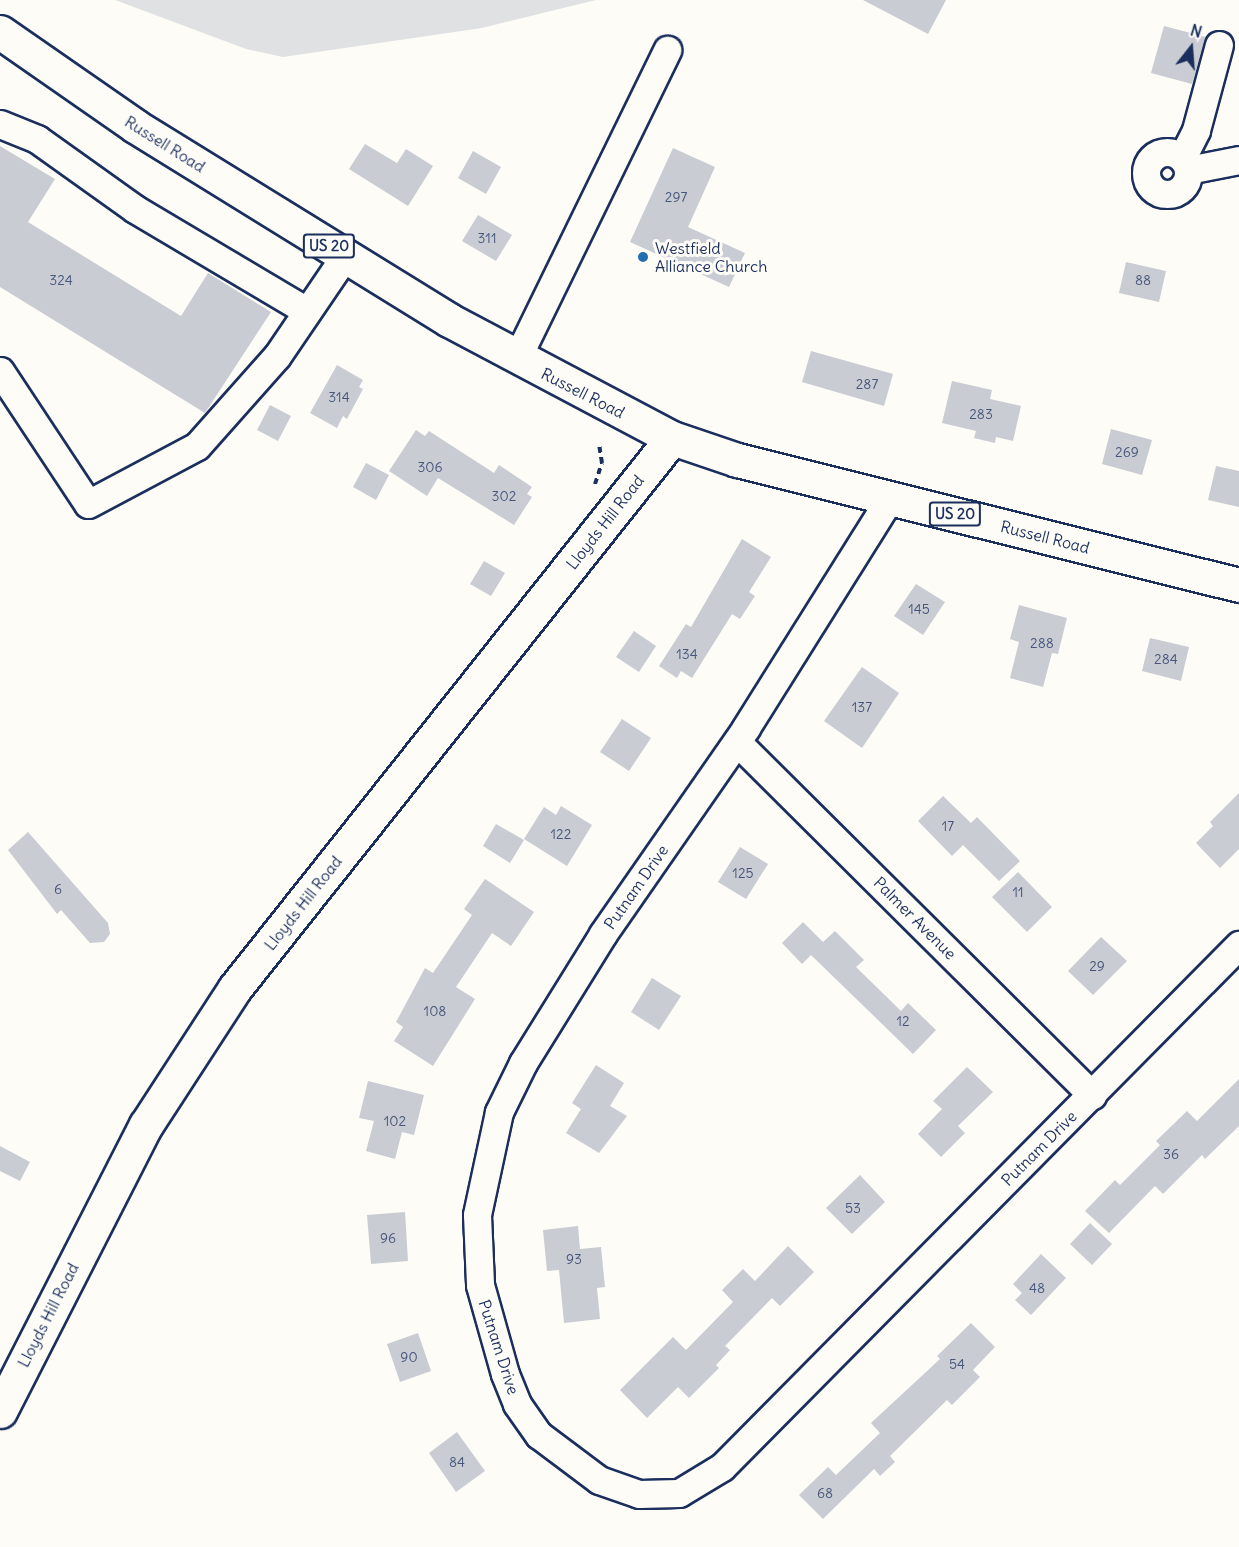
<!DOCTYPE html>
<html>
<head>
<meta charset="utf-8">
<style>
  body { margin:0 }
  #map { position:relative; width:1239px; height:1547px; overflow:hidden; background:#fdfcf7; font-family:Delius,sans-serif }
  div>[style] { position:absolute }
  .green>* { inset:0; background:#e0e1e3 }
  .building>* { inset:0; background:#c9ccd3 }
  .path>* { height:4px; margin-top:-2px; transform-origin:0; background:repeating-linear-gradient(90deg,#1b2f5e 0 6px,transparent 0 10.5px) }
  .roads { filter:drop-shadow(2px 0 #1b2f5e) drop-shadow(-2px 0 #1b2f5e) drop-shadow(0 2px #1b2f5e) drop-shadow(0 -2px #1b2f5e) }
  .minor>* { height:27px; margin:-13.5px; padding:0 13.5px; transform-origin:13.5px; border-radius:13.5px; background:#fdfcf7 }
  .minor>.ring { margin:-13.5px; padding:0; box-sizing:content-box; background:none; border:27px solid #fdfcf7; border-radius:50% }
  .major>* { height:33px; margin:-16.5px; padding:0 16.5px; transform-origin:16.5px; border-radius:16.5px; background:#fdfcf7 }
  .dots>* { width:16px; height:16px; translate:-50% -50%; box-sizing:border-box; border:3px solid #fdfcf7; border-radius:50% }
  span { translate:-50% -50%; white-space:nowrap; text-align:center; line-height:1.15; -webkit-text-stroke:6px #fdfcf7; paint-order:stroke }
  .number-label { font-size:14px; color:#46567b }
  .number-label span { -webkit-text-stroke-width:0 }
  .shield-label span { padding:2px 4px; background:#fdfcf7; border:2px solid; border-radius:4px; -webkit-text-stroke-width:0 }
  .shield-label { font-size:15px; color:#1b2f5e; font-weight:700 }
  .street-label { font-size:16px; color:#1b2f5e }
  .poi-label { font-size:16px; color:#1b2f5e }
  .left { translate:0 -50%; text-align:left }
  .north { position:absolute; left:1161px; top:18px; width:60px; height:60px; -webkit-text-stroke:4px #fdfcf7; paint-order:stroke; rotate:17deg; font-size:16px; font-weight:700; line-height:24px; text-align:center; color:#1b2f5e }
  .north::after { content:''; display:block; margin:auto; width:21px; height:27px; background:#1b2f5e; clip-path:polygon(50% 0,100% 100%,50% 72%,0 100%) }
</style>
</head>
<body>
<div id="map">
  <div class="green">
    <div style="clip-path:polygon(115px 0,596px 0,482px 28px,283px 57px,246px 49px)"></div>
  </div>
  <div class="building">
    <div style="clip-path:polygon(863px 0,946px 0,928px 34px)"></div>
    <div style="clip-path:polygon(1164px 26px,1206px 37px,1192px 84px,1151px 73px)"></div>
    <div style="clip-path:polygon(365px 144px,397px 163px,406px 149px,433px 166px,408px 206px,349px 169px)"></div>
    <div style="clip-path:polygon(0 146px,55px 179px,28px 222px,181px 316px,208px 273px,271px 312px,205px 413px,0 287px)"></div>
    <div style="clip-path:polygon(673px 148px,715px 167px,688px 227px,745px 253px,729px 287px,630px 242px)"></div>
    <div style="clip-path:polygon(473px 151px,501px 167px,486px 194px,458px 178px)"></div>
    <div style="clip-path:polygon(478px 215px,512px 235px,496px 261px,462px 241px)"></div>
    <div style="clip-path:polygon(1126px 262px,1166px 271px,1159px 302px,1119px 293px)"></div>
    <div style="clip-path:polygon(811px 351px,893px 374px,884px 406px,802px 382px)"></div>
    <div style="clip-path:polygon(337px 365px,363px 380px,359px 387px,363px 389px,347px 419px,343px 416px,337px 428px,310px 413px)"></div>
    <div style="clip-path:polygon(952px 381px,992px 390px,990px 399px,1021px 406px,1013px 441px,996px 437px,995px 443px,974px 438px,976px 431px,942px 423px)"></div>
    <div style="clip-path:polygon(270px 405px,291px 416px,278px 441px,257px 430px)"></div>
    <div style="clip-path:polygon(1111px 429px,1152px 440px,1142px 475px,1102px 464px)"></div>
    <div style="clip-path:polygon(416px 430px,425px 436px,429px 431px,494px 473px,499px 465px,532px 487px,527px 494px,532px 497px,514px 525px,438px 478px,427px 496px,389px 471px)"></div>
    <div style="clip-path:polygon(366px 463px,389px 475px,376px 500px,353px 487px)"></div>
    <div style="clip-path:polygon(1216px 466px,1239px 471px,1239px 507px,1208px 500px)"></div>
    <div style="clip-path:polygon(742px 539px,771px 557px,749px 592px,755px 596px,740px 619px,732px 614px,692px 678px,681px 671px,677px 678px,659px 666px,686px 624px,691px 627px)"></div>
    <div style="clip-path:polygon(484px 561px,505px 573px,491px 596px,470px 584px)"></div>
    <div style="clip-path:polygon(916px 584px,945px 602px,923px 635px,894px 616px)"></div>
    <div style="clip-path:polygon(1019px 605px,1067px 618px,1058px 654px,1052px 653px,1043px 687px,1010px 678px,1019px 642px,1010px 639px)"></div>
    <div style="clip-path:polygon(634px 631px,656px 646px,639px 672px,616px 657px)"></div>
    <div style="clip-path:polygon(1150px 638px,1189px 647px,1181px 681px,1142px 671px)"></div>
    <div style="clip-path:polygon(862px 667px,899px 693px,862px 748px,824px 721px)"></div>
    <div style="clip-path:polygon(622px 719px,651px 738px,629px 771px,600px 752px)"></div>
    <div style="clip-path:polygon(1239px 793px,1239px 849px,1220px 868px,1196px 843px,1213px 826px,1210px 822px)"></div>
    <div style="clip-path:polygon(943px 796px,971px 823px,977px 817px,1020px 861px,999px 881px,963px 845px,952px 856px,918px 821px)"></div>
    <div style="clip-path:polygon(561px 806px,592px 825px,567px 866px,524px 839px,544px 807px,556px 815px)"></div>
    <div style="clip-path:polygon(496px 824px,524px 840px,510px 863px,483px 846px)"></div>
    <div style="clip-path:polygon(28px 832px,108px 923px,110px 934px,104px 942px,90px 943px,61px 910px,57px 914px,8px 850px)"></div>
    <div style="clip-path:polygon(740px 847px,768px 864px,746px 899px,718px 882px)"></div>
    <div style="clip-path:polygon(1018px 872px,1052px 907px,1027px 932px,992px 897px)"></div>
    <div style="clip-path:polygon(485px 879px,534px 912px,511px 946px,492px 933px,456px 987px,475px 999px,433px 1066px,394px 1041px,403px 1027px,396px 1022px,425px 968px,433px 973px,472px 915px,464px 909px)"></div>
    <div style="clip-path:polygon(803px 922px,823px 942px,835px 931px,864px 960px,856px 967px,901px 1011px,908px 1003px,936px 1030px,913px 1054px,811px 955px,802px 964px,782px 943px)"></div>
    <div style="clip-path:polygon(1101px 937px,1127px 961px,1093px 995px,1068px 971px)"></div>
    <div style="clip-path:polygon(652px 978px,681px 996px,659px 1030px,631px 1012px)"></div>
    <div style="clip-path:polygon(596px 1065px,624px 1083px,610px 1106px,627px 1116px,599px 1153px,566px 1133px,581px 1109px,572px 1103px)"></div>
    <div style="clip-path:polygon(967px 1067px,993px 1092px,958px 1126px,965px 1133px,941px 1157px,918px 1134px,942px 1109px,933px 1101px)"></div>
    <div style="clip-path:polygon(1239px 1079px,1239px 1126px,1205px 1159px,1202px 1155px,1163px 1194px,1155px 1186px,1109px 1233px,1085px 1211px,1115px 1180px,1120px 1185px,1160px 1145px,1156px 1141px,1187px 1111px,1197px 1121px)"></div>
    <div style="clip-path:polygon(368px 1081px,424px 1095px,414px 1135px,402px 1132px,395px 1159px,366px 1151px,374px 1121px,359px 1118px)"></div>
    <div style="clip-path:polygon(0 1146px,30px 1162px,20px 1181px,0 1171px)"></div>
    <div style="clip-path:polygon(860px 1175px,885px 1202px,852px 1234px,826px 1208px)"></div>
    <div style="clip-path:polygon(405px 1212px,408px 1261px,371px 1264px,367px 1215px)"></div>
    <div style="clip-path:polygon(1090px 1223px,1112px 1244px,1092px 1265px,1070px 1244px)"></div>
    <div style="clip-path:polygon(578px 1226px,580px 1249px,601px 1247px,605px 1287px,597px 1288px,600px 1319px,564px 1323px,559px 1270px,547px 1271px,543px 1230px)"></div>
    <div style="clip-path:polygon(788px 1246px,814px 1272px,780px 1306px,772px 1298px,725px 1346px,730px 1350px,716px 1365px,719px 1368px,689px 1398px,678px 1387px,647px 1418px,620px 1390px,673px 1337px,686px 1350px,733px 1302px,722px 1290px,743px 1269px,755px 1281px)"></div>
    <div style="clip-path:polygon(1041px 1254px,1066px 1278px,1031px 1315px,1015px 1300px,1022px 1293px,1013px 1284px)"></div>
    <div style="clip-path:polygon(971px 1323px,995px 1347px,973px 1370px,980px 1377px,952px 1405px,947px 1400px,890px 1456px,895px 1462px,880px 1476px,874px 1469px,823px 1519px,799px 1495px,828px 1467px,836px 1475px,880px 1433px,871px 1423px,940px 1359px,937px 1356px)"></div>
    <div style="clip-path:polygon(418px 1333px,431px 1371px,400px 1382px,387px 1344px)"></div>
    <div style="clip-path:polygon(457px 1432px,485px 1471px,456px 1492px,429px 1453px)"></div>
  </div>
  <div class="path">
    <div style="left:595px;top:484px;width:22px;rotate:-72deg"></div>
    <div style="left:602px;top:463px;width:18px;rotate:-99deg"></div>
  </div>
  <div class="roads">
    <div class="minor">
      <div style="left:0;top:124px;width:40px;rotate:22deg"></div>
      <div style="left:37px;top:139px;width:120px;rotate:35.5deg"></div>
      <div style="left:135px;top:209px;width:200px;rotate:30.7deg"></div>
      <div class="ring" style="left:1146px;top:152px;width:15px;height:15px"></div>
      <div style="left:1182px;top:158px;width:31px;rotate:-63deg"></div>
      <div style="left:1196px;top:130px;width:88px;rotate:-74.9deg"></div>
      <div style="left:1188px;top:170px;width:52px;rotate:-11.1deg"></div>
      <div style="left:517px;top:358px;width:343px;rotate:-64deg"></div>
      <div style="left:0;top:371px;width:159px;rotate:56.5deg"></div>
      <div style="left:88px;top:504px;width:123px;rotate:-28deg"></div>
      <div style="left:197px;top:446px;width:120px;rotate:-48.4deg"></div>
      <div style="left:277px;top:356px;width:121px;rotate:-55.8deg"></div>
      <div style="left:890px;top:498px;width:271px;rotate:122.1deg"></div>
      <div style="left:746px;top:728px;width:251px;rotate:124.8deg"></div>
      <div style="left:603px;top:934px;width:152px;rotate:121.8deg"></div>
      <div style="left:523px;top:1063px;width:55px;rotate:116.1deg"></div>
      <div style="left:499px;top:1112px;width:105px;rotate:102.1deg"></div>
      <div style="left:477px;top:1215px;width:70px;rotate:87.5deg"></div>
      <div style="left:480px;top:1285px;width:92px;rotate:74.3deg"></div>
      <div style="left:505px;top:1374px;width:32px;rotate:68deg"></div>
      <div style="left:517px;top:1404px;width:38px;rotate:55deg"></div>
      <div style="left:539px;top:1435px;width:75px;rotate:36.9deg"></div>
      <div style="left:599px;top:1480px;width:42px;rotate:19.3deg"></div>
      <div style="left:639px;top:1494px;width:40px;rotate:-1.4deg"></div>
      <div style="left:679px;top:1493px;width:50px;rotate:-31.2deg"></div>
      <div style="left:722px;top:1467px;width:735px;rotate:-45.28deg"></div>
      <div style="left:737px;top:742px;width:501px;rotate:44.84deg"></div>
    </div>
    <div class="major">
      <div style="left:0;top:32px;width:165px;rotate:34.8deg"></div>
      <div style="left:135px;top:126px;width:369px;rotate:31.7deg"></div>
      <div style="left:449px;top:320px;width:252px;rotate:27.9deg"></div>
      <div style="left:672px;top:438px;width:69px;rotate:18.7deg"></div>
      <div style="left:737px;top:460px;width:517px;rotate:13.98deg"></div>
      <div style="left:0;top:1411px;width:321px;rotate:-63deg"></div>
      <div style="left:146px;top:1125px;width:163px;rotate:-57deg"></div>
      <div style="left:235px;top:988px;width:702px;rotate:-51.53deg"></div>
    </div>
  </div>
  <div class="dots">
    <div style="left:643px;top:257px;background:#1f6fb2"></div>
  </div>
  <div class="number-label">
    <span style="left:676px;top:197px">297</span>
    <span style="left:487px;top:238px">311</span>
    <span style="left:61px;top:280px">324</span>
    <span style="left:1143px;top:280px">88</span>
    <span style="left:867px;top:384px">287</span>
    <span style="left:339px;top:397px">314</span>
    <span style="left:981px;top:414px">283</span>
    <span style="left:1127px;top:452px">269</span>
    <span style="left:430px;top:467px">306</span>
    <span style="left:504px;top:496px">302</span>
    <span style="left:919px;top:609px">145</span>
    <span style="left:1042px;top:643px">288</span>
    <span style="left:687px;top:654px">134</span>
    <span style="left:1166px;top:659px">284</span>
    <span style="left:862px;top:707px">137</span>
    <span style="left:948px;top:826px">17</span>
    <span style="left:561px;top:834px">122</span>
    <span style="left:743px;top:873px">125</span>
    <span style="left:58px;top:889px">6</span>
    <span style="left:1018px;top:892px">11</span>
    <span style="left:1097px;top:966px">29</span>
    <span style="left:435px;top:1011px">108</span>
    <span style="left:903px;top:1021px">12</span>
    <span style="left:395px;top:1121px">102</span>
    <span style="left:1171px;top:1154px">36</span>
    <span style="left:853px;top:1208px">53</span>
    <span style="left:388px;top:1238px">96</span>
    <span style="left:574px;top:1259px">93</span>
    <span style="left:1037px;top:1288px">48</span>
    <span style="left:409px;top:1357px">90</span>
    <span style="left:957px;top:1364px">54</span>
    <span style="left:457px;top:1462px">84</span>
    <span style="left:825px;top:1493px">68</span>
  </div>
  <div class="shield-label">
    <span style="left:329px;top:246px">US 20</span>
    <span style="left:955px;top:514px">US 20</span>
  </div>
  <div class="street-label">
    <span style="left:165px;top:144px;rotate:32deg">Russell Road</span>
    <span style="left:583px;top:393px;rotate:27deg">Russell Road</span>
    <span style="left:605px;top:522px;rotate:-52deg">Lloyds Hill Road</span>
    <span style="left:1045px;top:537px;rotate:14deg">Russell Road</span>
    <span style="left:636px;top:887px;rotate:-55deg">Putnam Drive</span>
    <span style="left:303px;top:903px;rotate:-52deg">Lloyds Hill Road</span>
    <span style="left:915px;top:918px;rotate:45deg">Palmer Avenue</span>
    <span style="left:1039px;top:1148px;rotate:-45deg">Putnam Drive</span>
    <span style="left:48px;top:1315px;rotate:-63deg">Lloyds Hill Road</span>
    <span style="left:499px;top:1347px;rotate:72deg">Putnam Drive</span>
  </div>
  <div class="poi-label">
    <span class="left" style="left:655px;top:257px">Westfield<br>Alliance Church</span>
  </div>
  <div class="north">N</div>
</div>
</body>
</html>
